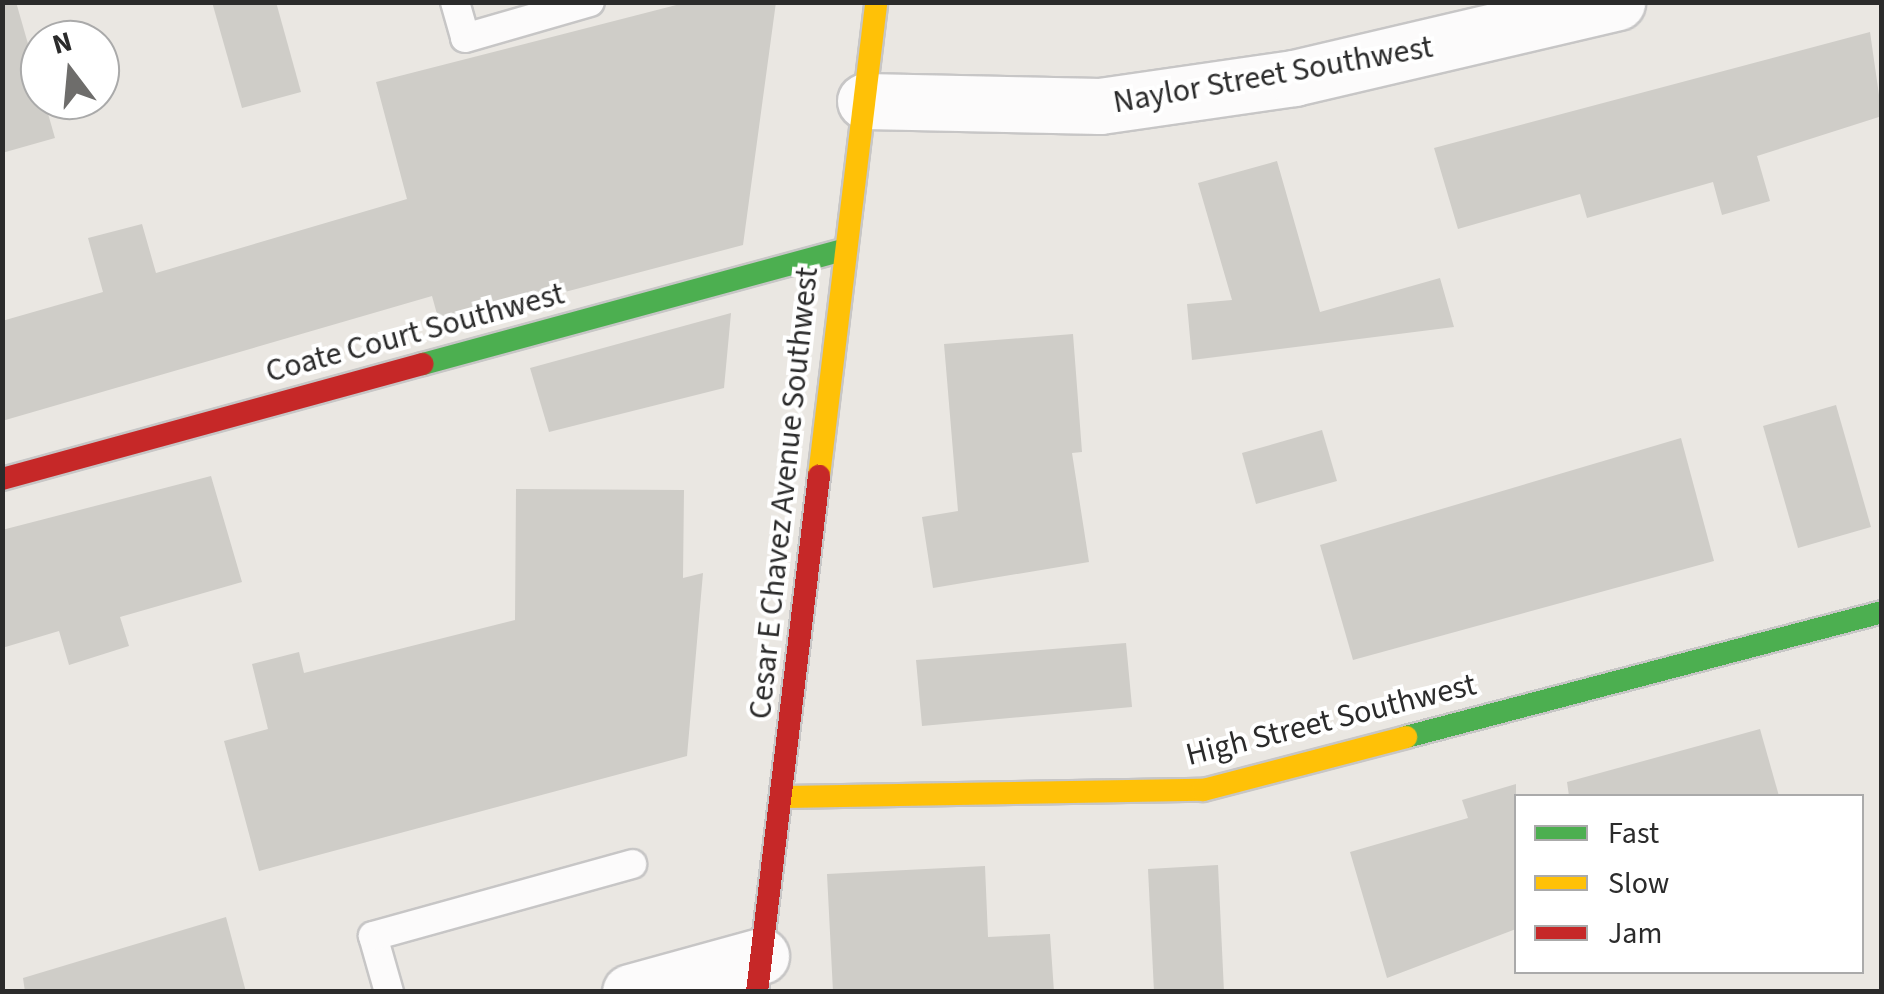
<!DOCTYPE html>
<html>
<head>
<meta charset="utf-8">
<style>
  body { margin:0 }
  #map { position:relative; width:1884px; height:994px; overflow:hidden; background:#eae7e2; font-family:"Source Sans 3",sans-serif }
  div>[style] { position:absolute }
  .building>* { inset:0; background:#cfcdc8 }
  .roads { filter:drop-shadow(2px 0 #c7c6c6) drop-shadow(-2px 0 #c7c6c6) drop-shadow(0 2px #c7c6c6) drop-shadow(0 -2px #c7c6c6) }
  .lane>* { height:28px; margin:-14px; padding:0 14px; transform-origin:14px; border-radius:14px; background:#fcfbfb }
  .street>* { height:55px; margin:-27.5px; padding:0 27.5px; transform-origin:27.5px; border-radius:27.5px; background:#fcfbfb }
  .fast>* { height:22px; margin:-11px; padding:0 11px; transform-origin:11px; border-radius:11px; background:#4caf50 }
  .slow>* { height:22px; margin:-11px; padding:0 11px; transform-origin:11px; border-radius:11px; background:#ffc107 }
  .jam>* { height:22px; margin:-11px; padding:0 11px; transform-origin:11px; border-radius:11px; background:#c62828 }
  span { translate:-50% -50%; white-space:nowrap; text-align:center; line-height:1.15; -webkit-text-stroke:8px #fff; paint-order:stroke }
  .street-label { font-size:32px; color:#2b2b2b }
  .frame { position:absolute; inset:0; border:5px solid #2b2b2b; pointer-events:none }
  .legend { position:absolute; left:1514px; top:794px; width:350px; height:180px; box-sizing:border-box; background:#fff; border:2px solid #aaa; margin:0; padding:12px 18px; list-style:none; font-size:30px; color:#2b2b2b }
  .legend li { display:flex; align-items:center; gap:20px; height:50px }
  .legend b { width:50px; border:2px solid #aaa }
  .north { position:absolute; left:20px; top:20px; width:100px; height:100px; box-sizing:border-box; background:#fff; border:2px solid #aaa; border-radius:50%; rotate:344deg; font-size:28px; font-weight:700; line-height:40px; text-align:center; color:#2b2b2b }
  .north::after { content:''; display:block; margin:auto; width:35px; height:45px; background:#6e6d6b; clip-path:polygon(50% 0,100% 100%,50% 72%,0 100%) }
</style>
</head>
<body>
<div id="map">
  <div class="building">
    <div style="clip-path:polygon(2px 2px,16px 2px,55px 138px,2px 153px)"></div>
    <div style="clip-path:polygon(212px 2px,276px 2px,301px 92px,242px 108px)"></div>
    <div style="clip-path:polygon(688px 2px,776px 2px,743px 245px,440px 325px,432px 296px,2px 421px,2px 321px,103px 292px,88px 238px,142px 224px,156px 273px,407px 199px,376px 82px)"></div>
    <div style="clip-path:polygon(1870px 32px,1882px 116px,1757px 156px,1770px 201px,1722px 215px,1713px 182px,1587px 218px,1580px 194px,1458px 229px,1434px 148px)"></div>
    <div style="clip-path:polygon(1277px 161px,1320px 312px,1440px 278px,1454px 327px,1192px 360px,1187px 304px,1232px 300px,1198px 183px)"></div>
    <div style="clip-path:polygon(731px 313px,724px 388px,549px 432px,530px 368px)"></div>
    <div style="clip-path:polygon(1073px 334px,1082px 452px,1072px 453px,1089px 562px,933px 588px,922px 517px,958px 511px,944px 344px)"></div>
    <div style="clip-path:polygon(1836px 405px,1871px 527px,1798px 548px,1763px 426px)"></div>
    <div style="clip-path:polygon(1322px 430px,1337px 481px,1256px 504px,1242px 453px)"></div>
    <div style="clip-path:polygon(1681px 438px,1714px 561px,1353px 660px,1320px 545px)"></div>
    <div style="clip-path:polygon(211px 476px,242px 582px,120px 617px,129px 646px,69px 665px,59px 631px,2px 648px,2px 530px)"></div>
    <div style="clip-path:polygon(516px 489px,684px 490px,683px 578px,703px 573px,687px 756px,259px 871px,224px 741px,268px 729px,252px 664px,299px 652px,304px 673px,515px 620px)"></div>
    <div style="clip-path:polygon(1126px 643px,1132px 707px,922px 726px,916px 660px)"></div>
    <div style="clip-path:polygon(1760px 729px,1779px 796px,1569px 796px,1567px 782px)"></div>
    <div style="clip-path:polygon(1516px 784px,1516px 929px,1387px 978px,1350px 852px,1468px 818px,1462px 800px)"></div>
    <div style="clip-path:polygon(1218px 865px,1224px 992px,1154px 992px,1148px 869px)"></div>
    <div style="clip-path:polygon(985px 866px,988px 937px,1050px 934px,1054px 992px,833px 992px,827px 874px)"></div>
    <div style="clip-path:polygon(226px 917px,246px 992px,25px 992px,23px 978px)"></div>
  </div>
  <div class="roads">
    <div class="lane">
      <div style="left:455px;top:2px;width:37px;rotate:74deg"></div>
      <div style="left:465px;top:38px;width:130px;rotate:-16.1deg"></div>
      <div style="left:389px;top:992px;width:58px;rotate:-105.9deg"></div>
      <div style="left:373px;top:936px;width:269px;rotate:-15.5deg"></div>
    </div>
    <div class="street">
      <div style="left:865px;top:101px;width:235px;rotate:1.2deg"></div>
      <div style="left:1100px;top:106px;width:196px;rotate:-8.2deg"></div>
      <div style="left:1294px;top:78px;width:332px;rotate:-13.2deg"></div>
      <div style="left:630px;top:992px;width:136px;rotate:-15.4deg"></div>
    </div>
    <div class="fast">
      <div style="left:423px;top:364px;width:436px;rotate:-15.2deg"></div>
      <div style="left:1406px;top:737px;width:492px;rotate:-14.7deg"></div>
    </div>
    <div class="slow">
      <div style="left:819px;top:476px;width:477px;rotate:-83.1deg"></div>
      <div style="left:782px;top:797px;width:421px;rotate:-1deg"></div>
      <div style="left:1203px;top:790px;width:210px;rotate:-14.6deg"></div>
    </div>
    <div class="jam">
      <div style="left:2px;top:479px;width:436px;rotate:-15.3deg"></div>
      <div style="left:757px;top:992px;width:520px;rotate:-83.15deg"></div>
    </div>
  </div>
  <div class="street-label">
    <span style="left:1273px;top:75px;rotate:-10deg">Naylor Street Southwest</span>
    <span style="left:415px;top:333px;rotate:-15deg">Coate Court Southwest</span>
    <span style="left:784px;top:493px;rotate:-84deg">Cesar E Chavez Avenue Southwest</span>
    <span style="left:1331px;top:720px;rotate:-14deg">High Street Southwest</span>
  </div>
  <div class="frame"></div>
  <ul class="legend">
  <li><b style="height:12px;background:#4caf50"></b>Fast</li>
  <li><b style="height:12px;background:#ffc107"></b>Slow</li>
  <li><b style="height:12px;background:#c62828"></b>Jam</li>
  </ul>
  <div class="north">N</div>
</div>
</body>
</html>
